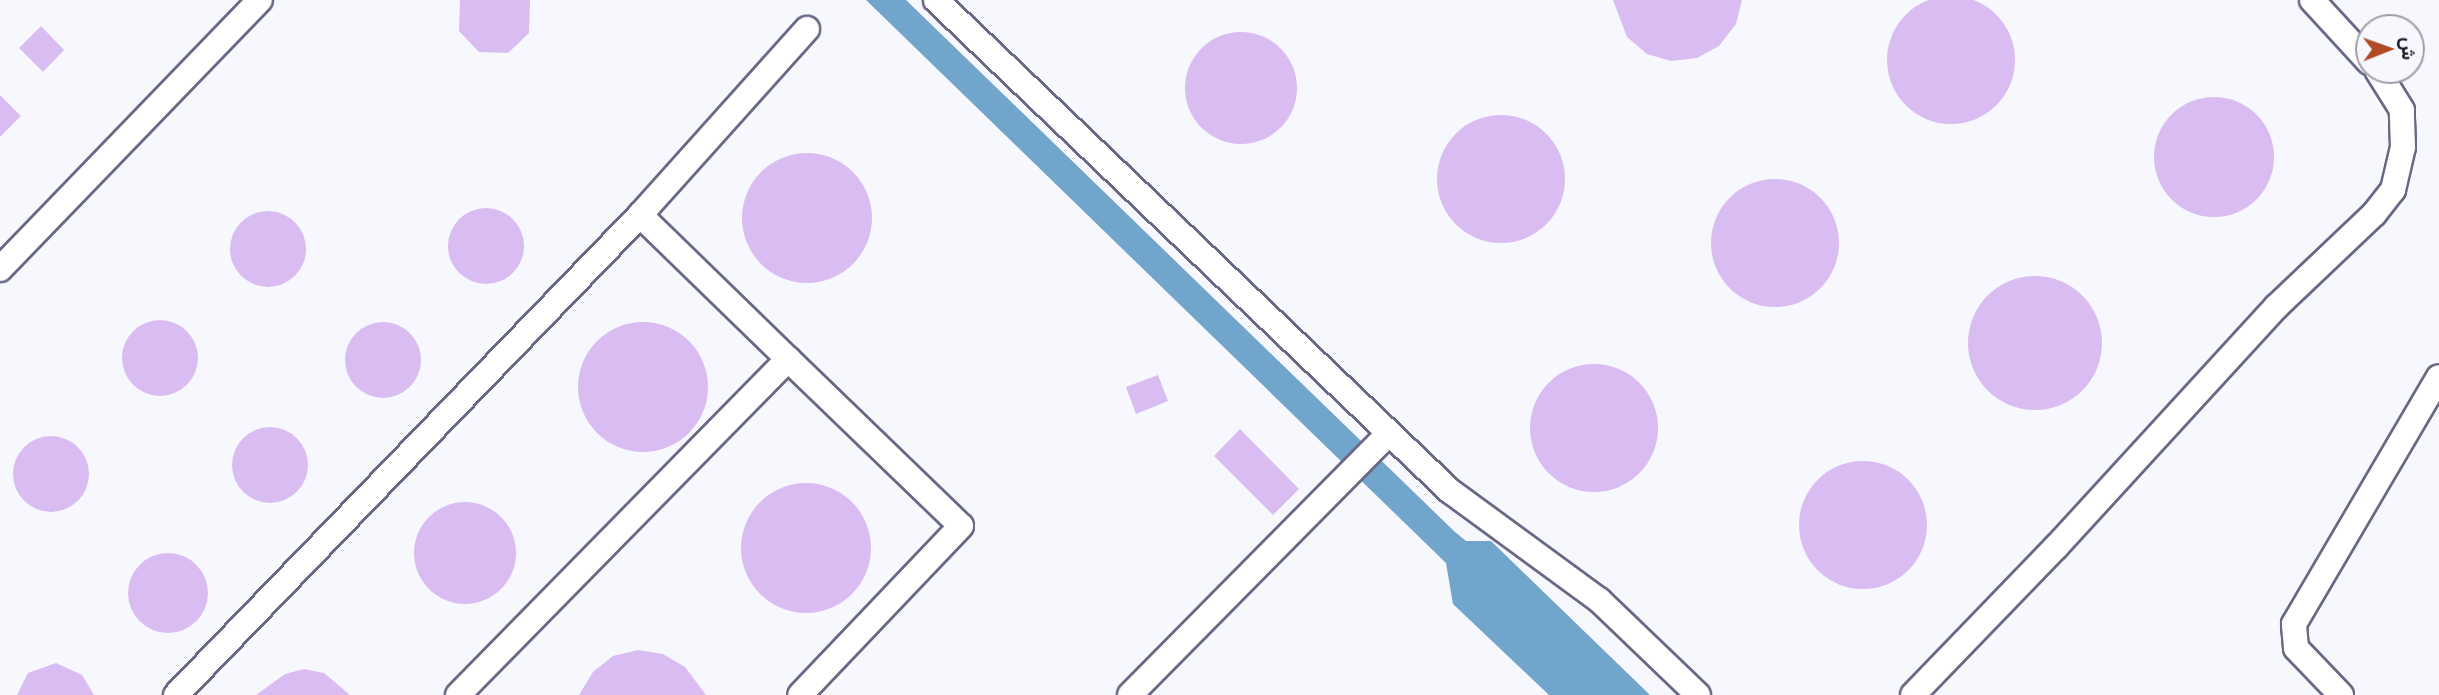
<!DOCTYPE html>
<html>
<head>
<meta charset="utf-8">
<style>
  body { margin:0 }
  #map { position:relative; width:2439px; height:695px; overflow:hidden; background:#f7f7fe; font-family:"Noto Serif",Vazirmatn,serif }
  div>[style] { position:absolute }
  .water>* { inset:0; background:#71a5cc }
  .building>* { inset:0; background:#d9bcf2 }
  .round { border-radius:50% }
  .roads { filter:drop-shadow(2px 0 #696885) drop-shadow(-2px 0 #696885) drop-shadow(0 2px #696885) drop-shadow(0 -2px #696885) }
  .minor>* { height:24px; margin:-12px; padding:0 12px; transform-origin:12px; border-radius:12px; background:#fff }
  span { translate:-50% -50%; white-space:nowrap; text-align:center; line-height:1.15; -webkit-text-stroke:5px #f7f7fe; paint-order:stroke }
  .north { position:absolute; left:2355px; top:14px; width:70px; height:70px; box-sizing:border-box; background:#f7f7fe; border:2px solid #9e9ea7; border-radius:50%; rotate:89deg; font-size:19px; font-weight:700; line-height:28px; text-align:center; color:#191824 }
  .north::after { content:''; display:block; margin:auto; width:24px; height:32px; background:#b24a26; clip-path:polygon(50% 0,100% 100%,50% 72%,0 100%) }
</style>
</head>
<body>
<div id="map">
  <div class="water">
    <div style="clip-path:polygon(866px 0,906px 0,1455px 532px,1466px 541px,1491px 541px,1650px 695px,1549px 695px,1453px 604px,1446px 563px)"></div>
  </div>
  <div class="building">
    <div class="round" style="left:1887px;top:-4px;width:128px;height:128px"></div>
    <div style="clip-path:polygon(460px 0,530px 0,529px 33px,508px 53px,479px 52px,459px 31px)"></div>
    <div style="clip-path:polygon(1613px 0,1742px 0,1736px 24px,1719px 46px,1697px 58px,1671px 61px,1647px 54px,1627px 37px)"></div>
    <div style="clip-path:polygon(41px 26px,64px 50px,43px 72px,19px 48px)"></div>
    <div class="round" style="left:1185px;top:32px;width:112px;height:112px"></div>
    <div style="clip-path:polygon(0 95px,21px 116px,0 137px)"></div>
    <div class="round" style="left:2154px;top:97px;width:120px;height:120px"></div>
    <div class="round" style="left:1437px;top:115px;width:128px;height:128px"></div>
    <div class="round" style="left:742px;top:153px;width:130px;height:130px"></div>
    <div class="round" style="left:1711px;top:179px;width:128px;height:128px"></div>
    <div class="round" style="left:448px;top:208px;width:76px;height:76px"></div>
    <div class="round" style="left:230px;top:211px;width:76px;height:76px"></div>
    <div class="round" style="left:1968px;top:276px;width:134px;height:134px"></div>
    <div class="round" style="left:122px;top:320px;width:76px;height:76px"></div>
    <div class="round" style="left:345px;top:322px;width:76px;height:76px"></div>
    <div class="round" style="left:578px;top:322px;width:130px;height:130px"></div>
    <div class="round" style="left:1530px;top:364px;width:128px;height:128px"></div>
    <div style="clip-path:polygon(1158px 375px,1168px 401px,1136px 414px,1126px 387px)"></div>
    <div class="round" style="left:232px;top:427px;width:76px;height:76px"></div>
    <div style="clip-path:polygon(1240px 429px,1299px 489px,1273px 515px,1214px 456px)"></div>
    <div class="round" style="left:13px;top:436px;width:76px;height:76px"></div>
    <div class="round" style="left:1799px;top:461px;width:128px;height:128px"></div>
    <div class="round" style="left:741px;top:483px;width:130px;height:130px"></div>
    <div class="round" style="left:414px;top:502px;width:102px;height:102px"></div>
    <div class="round" style="left:128px;top:553px;width:80px;height:80px"></div>
    <div style="clip-path:polygon(638px 650px,663px 654px,685px 667px,706px 695px,579px 695px,593px 672px,613px 656px)"></div>
    <div style="clip-path:polygon(56px 663px,82px 675px,94px 695px,17px 695px,28px 673px)"></div>
    <div style="clip-path:polygon(304px 669px,324px 673px,350px 695px,256px 695px,285px 674px)"></div>
  </div>
  <div class="roads">
    <div class="minor">
      <div style="left:936px;top:0;width:711px;rotate:43.69deg"></div>
      <div style="left:1450px;top:491px;width:185px;rotate:36.2deg"></div>
      <div style="left:1599px;top:600px;width:137px;rotate:43.8deg"></div>
      <div style="left:2312px;top:0;width:84px;rotate:47.4deg"></div>
      <div style="left:640px;top:215px;width:250px;rotate:-48.1deg"></div>
      <div style="left:0;top:269px;width:374px;rotate:-46deg"></div>
      <div style="left:176px;top:695px;width:668px;rotate:-45.97deg"></div>
      <div style="left:640px;top:215px;width:206px;rotate:44.2deg"></div>
      <div style="left:458px;top:695px;width:471px;rotate:-45.5deg"></div>
      <div style="left:788px;top:359px;width:240px;rotate:44deg"></div>
      <div style="left:961px;top:526px;width:233px;rotate:133.6deg"></div>
      <div style="left:1130px;top:695px;width:368px;rotate:-45.3deg"></div>
      <div style="left:1913px;top:695px;width:206px;rotate:-46deg"></div>
      <div style="left:2056px;top:547px;width:326px;rotate:-47.5deg"></div>
      <div style="left:2276px;top:307px;width:135px;rotate:-43.5deg"></div>
      <div style="left:2374px;top:214px;width:31px;rotate:-52deg"></div>
      <div style="left:2393px;top:190px;width:44px;rotate:-76.9deg"></div>
      <div style="left:2403px;top:147px;width:37px;rotate:-92deg"></div>
      <div style="left:2402px;top:110px;width:47px;rotate:-122deg"></div>
      <div style="left:2341px;top:695px;width:65px;rotate:-133.8deg"></div>
      <div style="left:2296px;top:648px;width:24px;rotate:-95deg"></div>
      <div style="left:2294px;top:624px;width:286px;rotate:-59.6deg"></div>
    </div>
  </div>
  <div class="north">ش</div>
</div>
</body>
</html>
